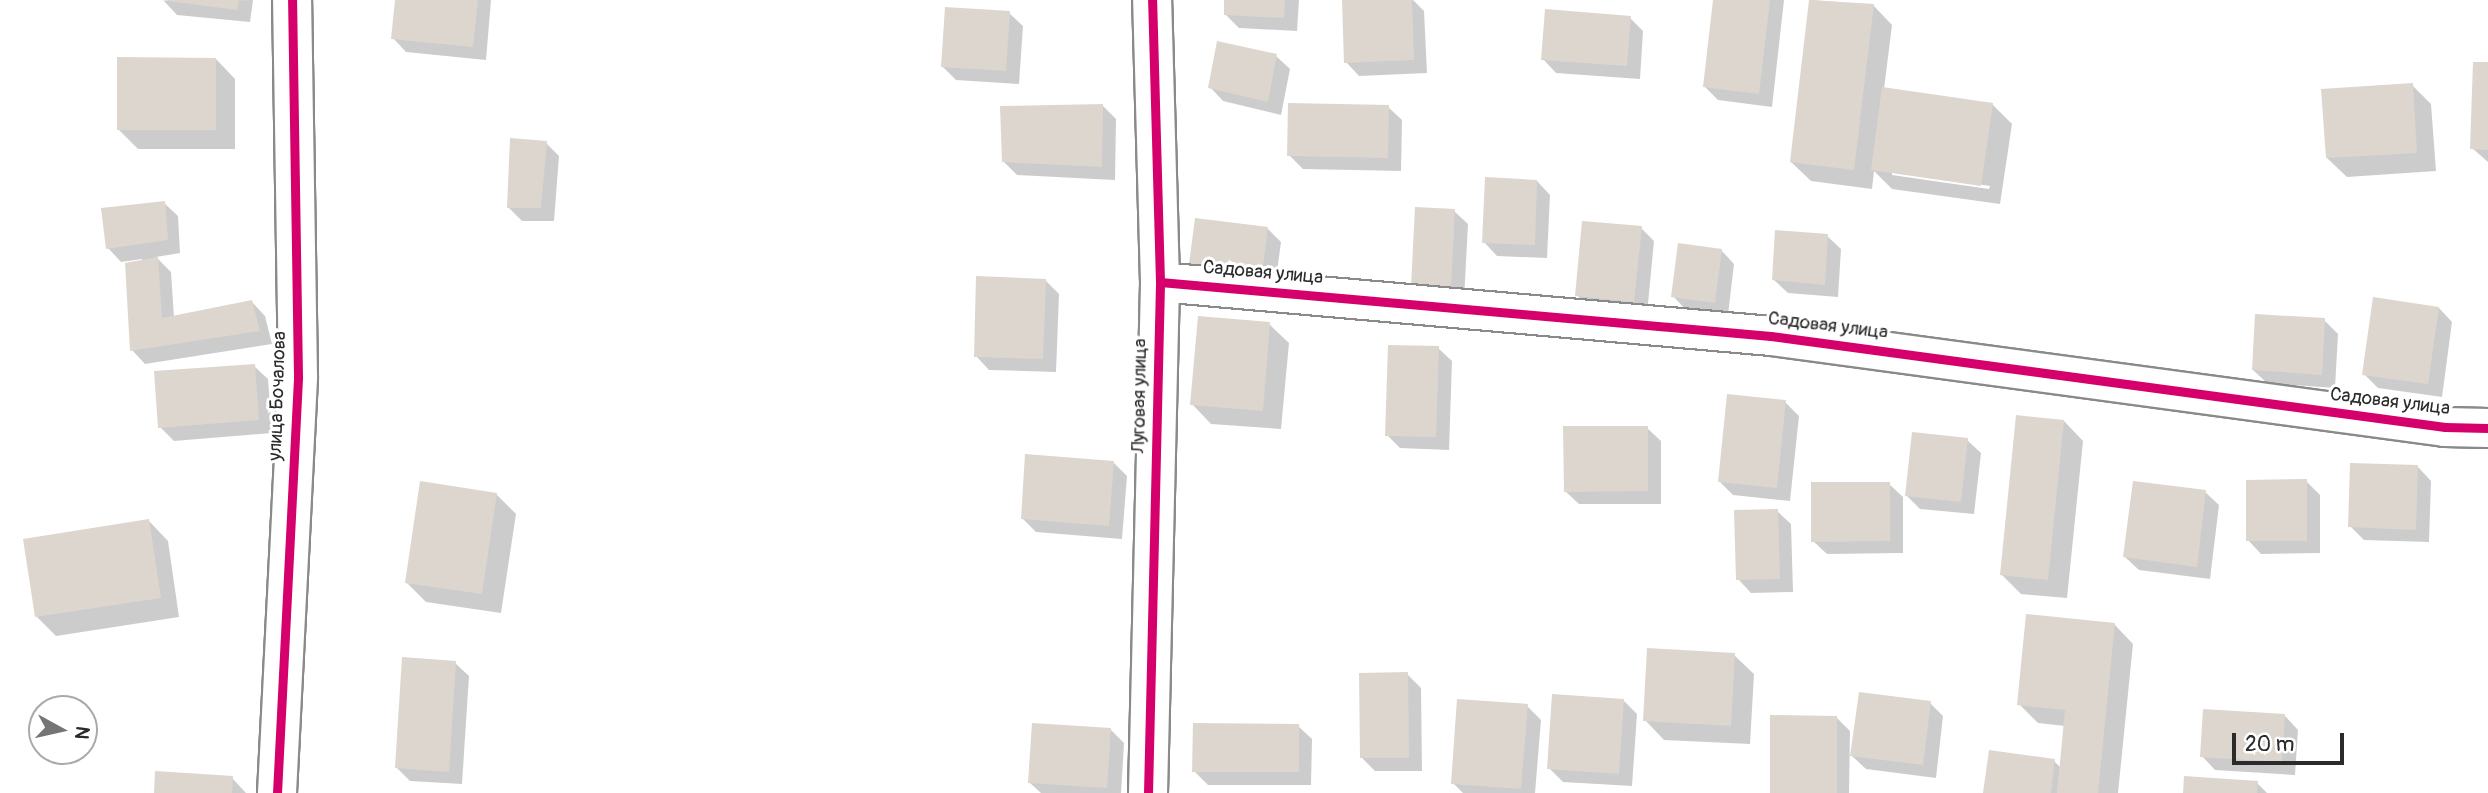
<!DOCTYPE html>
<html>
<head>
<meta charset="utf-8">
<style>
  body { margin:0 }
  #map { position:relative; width:2488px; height:793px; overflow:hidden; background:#fff; font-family:Pangolin,sans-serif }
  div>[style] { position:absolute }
  .shadow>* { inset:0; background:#0003 }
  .building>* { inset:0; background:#ddd6ce }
  .roads { filter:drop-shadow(2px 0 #8a8a8a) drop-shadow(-2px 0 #8a8a8a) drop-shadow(0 2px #8a8a8a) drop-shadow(0 -2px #8a8a8a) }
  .minor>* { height:38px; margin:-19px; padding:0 19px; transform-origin:19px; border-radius:19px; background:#fff }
  .cycleway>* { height:9px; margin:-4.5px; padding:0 4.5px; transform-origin:4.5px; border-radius:4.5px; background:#d6006c }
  span { translate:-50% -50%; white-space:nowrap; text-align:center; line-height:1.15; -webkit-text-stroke:6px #fff; paint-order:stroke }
  .street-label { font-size:19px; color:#2b2b2b }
  .north { position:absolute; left:28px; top:695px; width:70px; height:70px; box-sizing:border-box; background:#fff; border:2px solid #aaa; border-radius:50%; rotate:98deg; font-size:19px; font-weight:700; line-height:28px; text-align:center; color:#2b2b2b }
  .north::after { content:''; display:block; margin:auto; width:24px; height:32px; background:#757575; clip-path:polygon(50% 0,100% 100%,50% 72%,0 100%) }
  .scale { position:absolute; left:2232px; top:733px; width:112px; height:32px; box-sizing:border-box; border:4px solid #2b2b2b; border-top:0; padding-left:9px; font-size:21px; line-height:24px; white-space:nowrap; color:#2b2b2b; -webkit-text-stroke:5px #fff; paint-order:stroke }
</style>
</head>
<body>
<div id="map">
  <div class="shadow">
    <div style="clip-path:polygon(253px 0,250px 22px,177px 15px,164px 1px)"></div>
    <div style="clip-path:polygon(396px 0,491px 0,486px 60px,406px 52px,393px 38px)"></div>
    <div style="clip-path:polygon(1226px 0,1299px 0,1297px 31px,1239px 28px,1225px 14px)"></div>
    <div style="clip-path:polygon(1363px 0,1413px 0,1424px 11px,1427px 73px,1359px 76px,1346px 62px)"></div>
    <div style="clip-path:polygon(1715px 0,1784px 0,1772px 107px,1718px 100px,1705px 87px)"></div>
    <div style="clip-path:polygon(evenodd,1811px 0,1873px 5px,1892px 25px,1884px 89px,1992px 104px,2012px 124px,2000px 204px,1892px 189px,1874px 171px,1872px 189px,1811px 181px,1791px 162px,1811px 0,1892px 171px,1990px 186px,1989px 189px,1892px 175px,1892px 171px)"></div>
    <div style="clip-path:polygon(1009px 13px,1023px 26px,1019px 84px,956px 80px,942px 66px)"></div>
    <div style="clip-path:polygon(1630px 18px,1643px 31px,1640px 79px,1556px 73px,1543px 59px)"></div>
    <div style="clip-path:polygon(1276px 56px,1290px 69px,1281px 115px,1223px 101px,1210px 87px)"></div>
    <div style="clip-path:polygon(216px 59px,235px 79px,235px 149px,138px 149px,119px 130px)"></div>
    <div style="clip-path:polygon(2488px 64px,2488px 162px,2472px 148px)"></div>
    <div style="clip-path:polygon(2412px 85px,2431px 104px,2436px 171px,2347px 177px,2327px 158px)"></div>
    <div style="clip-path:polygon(1102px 105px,1116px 119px,1115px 180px,1017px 175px,1004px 162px)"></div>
    <div style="clip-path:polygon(1388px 107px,1402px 120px,1401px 171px,1303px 169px,1289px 155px)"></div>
    <div style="clip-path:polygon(546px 143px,559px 156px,554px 221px,522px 221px,509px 208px)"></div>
    <div style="clip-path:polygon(1537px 181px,1550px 195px,1547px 258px,1497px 256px,1484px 242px)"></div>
    <div style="clip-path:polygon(164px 203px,178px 216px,180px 253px,156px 257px,171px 272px,174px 317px,252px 302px,265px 316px,272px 344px,145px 364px,132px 350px,142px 259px,121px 262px,108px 248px)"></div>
    <div style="clip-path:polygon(1454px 211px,1468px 224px,1464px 300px,1413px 285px)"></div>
    <div style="clip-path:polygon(1641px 228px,1654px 241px,1647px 314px,1590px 309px,1577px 295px)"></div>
    <div style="clip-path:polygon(1268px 229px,1281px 242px,1275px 287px,1205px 277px,1191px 264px)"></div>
    <div style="clip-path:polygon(1827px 236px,1841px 249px,1838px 297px,1788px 293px,1774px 280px)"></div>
    <div style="clip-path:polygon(1721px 250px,1734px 264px,1728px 315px,1686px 310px,1673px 296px)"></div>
    <div style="clip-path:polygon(1045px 280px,1059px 294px,1056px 372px,989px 370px,976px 356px)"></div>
    <div style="clip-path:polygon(2439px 308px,2452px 322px,2442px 397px,2378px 388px,2364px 374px)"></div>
    <div style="clip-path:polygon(2324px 320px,2338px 334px,2335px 388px,2267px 383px,2253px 370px)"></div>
    <div style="clip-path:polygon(1269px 324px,1289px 343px,1281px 429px,1211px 424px,1192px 404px)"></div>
    <div style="clip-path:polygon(1438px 348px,1452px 361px,1449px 450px,1400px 448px,1387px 435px)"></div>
    <div style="clip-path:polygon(254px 366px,268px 379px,272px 433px,174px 441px,160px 427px)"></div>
    <div style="clip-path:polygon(1785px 402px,1799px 416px,1790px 501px,1733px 495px,1720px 482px)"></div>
    <div style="clip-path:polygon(2064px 421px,2083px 441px,2067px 598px,2021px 594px,2001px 574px)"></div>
    <div style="clip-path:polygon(1647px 428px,1661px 441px,1661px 504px,1579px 504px,1565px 491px)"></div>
    <div style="clip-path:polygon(1967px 440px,1981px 453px,1974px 514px,1920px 509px,1906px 495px)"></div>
    <div style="clip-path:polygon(1113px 462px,1127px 476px,1122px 539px,1036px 532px,1022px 518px)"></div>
    <div style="clip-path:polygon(2418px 467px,2431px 481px,2429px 542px,2364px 540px,2350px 526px)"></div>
    <div style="clip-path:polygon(2306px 481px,2320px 495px,2320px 553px,2261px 554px,2248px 540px)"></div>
    <div style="clip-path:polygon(1889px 484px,1903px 497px,1903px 553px,1827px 554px,1813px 541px)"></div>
    <div style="clip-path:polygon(2205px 492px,2219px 505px,2210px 579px,2139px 570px,2125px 557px)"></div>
    <div style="clip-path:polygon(496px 494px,516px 514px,501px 613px,426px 602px,407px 583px)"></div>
    <div style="clip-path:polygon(1777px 511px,1791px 524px,1793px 592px,1751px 593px,1738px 579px)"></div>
    <div style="clip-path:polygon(149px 521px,168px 541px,179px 617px,56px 636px,37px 617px)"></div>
    <div style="clip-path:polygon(2114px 624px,2133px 644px,2118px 793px,1985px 793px,2054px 761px,2061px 768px,2065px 726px,2038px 723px,2019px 704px)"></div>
    <div style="clip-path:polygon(1734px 655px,1754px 674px,1750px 744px,1664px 740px,1645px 720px)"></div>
    <div style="clip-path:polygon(455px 663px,469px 676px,462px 784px,410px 781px,397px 768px)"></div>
    <div style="clip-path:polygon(1407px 674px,1421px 688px,1422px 771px,1375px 771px,1362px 758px)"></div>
    <div style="clip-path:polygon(1623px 700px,1637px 714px,1632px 786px,1563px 782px,1549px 768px)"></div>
    <div style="clip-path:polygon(1930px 703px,1943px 716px,1936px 778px,1866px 769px,1852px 756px)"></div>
    <div style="clip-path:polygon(1527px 706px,1541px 720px,1535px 793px,1463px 793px,1453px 783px)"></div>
    <div style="clip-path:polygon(2285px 716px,2298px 730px,2295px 775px,2215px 770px,2202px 756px)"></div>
    <div style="clip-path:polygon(1836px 717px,1850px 731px,1849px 793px,1772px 793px)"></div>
    <div style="clip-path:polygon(1298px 726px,1312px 739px,1311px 785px,1208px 785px,1194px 771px)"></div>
    <div style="clip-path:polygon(1110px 729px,1124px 743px,1121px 793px,1041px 793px,1030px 783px)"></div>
    <div style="clip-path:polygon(232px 778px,246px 793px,156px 793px)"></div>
    <div style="clip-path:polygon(2257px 783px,2267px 793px,2185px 793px)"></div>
  </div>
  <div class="building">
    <div style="clip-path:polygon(161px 0,239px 0,237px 10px)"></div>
    <div style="clip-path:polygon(395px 0,478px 0,473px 47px,391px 39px)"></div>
    <div style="clip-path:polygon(1224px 0,1285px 0,1284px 18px,1224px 15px)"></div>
    <div style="clip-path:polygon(1342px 0,1412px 0,1414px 60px,1344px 63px)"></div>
    <div style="clip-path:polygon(1713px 0,1770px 0,1759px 94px,1703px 87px)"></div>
    <div style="clip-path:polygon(1809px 0,1874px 4px,1854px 170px,1790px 162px)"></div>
    <div style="clip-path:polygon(945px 7px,1010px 11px,1006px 71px,941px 67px)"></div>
    <div style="clip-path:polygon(1545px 9px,1631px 16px,1627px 66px,1541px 60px)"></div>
    <div style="clip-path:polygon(1217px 41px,1277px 54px,1268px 102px,1208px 88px)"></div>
    <div style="clip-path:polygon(117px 57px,216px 58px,216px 130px,117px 130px)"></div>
    <div style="clip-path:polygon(2473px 62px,2488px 62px,2488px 150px,2470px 149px)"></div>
    <div style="clip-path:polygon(2413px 83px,2417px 153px,2326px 158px,2321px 89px)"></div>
    <div style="clip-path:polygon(1882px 87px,1993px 103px,1981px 186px,1871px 170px)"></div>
    <div style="clip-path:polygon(1288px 103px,1389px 105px,1388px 158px,1287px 156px)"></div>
    <div style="clip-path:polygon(1103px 104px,1102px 167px,1002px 162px,1000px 106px)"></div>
    <div style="clip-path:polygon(510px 138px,547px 141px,541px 208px,507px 208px)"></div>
    <div style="clip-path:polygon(1485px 177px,1537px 180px,1535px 245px,1482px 243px)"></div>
    <div style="clip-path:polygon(165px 201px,168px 240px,106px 249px,101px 208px)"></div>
    <div style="clip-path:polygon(1415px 207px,1455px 209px,1451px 287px,1411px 286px)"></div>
    <div style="clip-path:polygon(1195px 218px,1268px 227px,1262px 274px,1189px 264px)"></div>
    <div style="clip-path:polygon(1582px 221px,1642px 226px,1634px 302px,1575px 296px)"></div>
    <div style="clip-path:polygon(1775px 230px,1828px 234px,1825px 285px,1772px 280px)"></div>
    <div style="clip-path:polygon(1678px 243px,1722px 249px,1715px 303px,1671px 297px)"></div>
    <div style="clip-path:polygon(158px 257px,162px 318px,252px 300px,260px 331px,130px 351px,125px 263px)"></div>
    <div style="clip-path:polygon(976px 276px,1046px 279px,1043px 359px,974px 357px)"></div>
    <div style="clip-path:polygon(2373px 297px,2439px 307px,2428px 384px,2362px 375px)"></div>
    <div style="clip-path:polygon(2255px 314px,2325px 318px,2322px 375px,2252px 370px)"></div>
    <div style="clip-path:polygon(1198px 316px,1270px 322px,1263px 411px,1190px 405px)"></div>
    <div style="clip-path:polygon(1388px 345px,1439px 346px,1436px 437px,1385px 436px)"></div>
    <div style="clip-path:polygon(255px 364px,259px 420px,158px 428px,154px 371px)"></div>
    <div style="clip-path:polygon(1727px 394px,1786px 400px,1777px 488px,1718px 482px)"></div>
    <div style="clip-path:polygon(2016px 415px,2064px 420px,2048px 580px,2000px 575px)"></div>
    <div style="clip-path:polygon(1563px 426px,1648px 426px,1648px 491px,1564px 492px)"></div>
    <div style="clip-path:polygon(1912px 432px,1968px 438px,1961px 502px,1905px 496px)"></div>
    <div style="clip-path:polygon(1025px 454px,1114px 461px,1109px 526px,1021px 519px)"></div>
    <div style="clip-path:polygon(2350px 463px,2418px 465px,2416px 530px,2348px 527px)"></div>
    <div style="clip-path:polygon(2307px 479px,2307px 541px,2246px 541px,2246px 480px)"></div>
    <div style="clip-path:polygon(420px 481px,497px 493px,482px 594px,405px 583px)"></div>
    <div style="clip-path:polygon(2133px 481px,2206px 490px,2197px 567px,2123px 557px)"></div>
    <div style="clip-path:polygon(1811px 482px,1890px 482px,1890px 541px,1811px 542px)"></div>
    <div style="clip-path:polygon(1778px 509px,1780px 579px,1736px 580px,1734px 510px)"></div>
    <div style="clip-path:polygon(149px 519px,161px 598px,35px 617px,23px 539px)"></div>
    <div style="clip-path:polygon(2026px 614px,2115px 623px,2098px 793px,2057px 793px,2065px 710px,2017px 705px)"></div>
    <div style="clip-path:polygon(1647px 648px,1735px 653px,1731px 726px,1643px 721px)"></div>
    <div style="clip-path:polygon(402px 657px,456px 661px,449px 772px,395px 768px)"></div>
    <div style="clip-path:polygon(1408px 672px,1409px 758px,1360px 758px,1359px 673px)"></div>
    <div style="clip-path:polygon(1859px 692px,1931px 701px,1923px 765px,1850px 756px)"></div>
    <div style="clip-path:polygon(1552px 694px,1624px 699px,1619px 774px,1547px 769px)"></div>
    <div style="clip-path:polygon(1457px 699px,1528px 704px,1521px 789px,1451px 784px)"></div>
    <div style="clip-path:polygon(2203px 709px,2285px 714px,2282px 762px,2200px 757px)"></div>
    <div style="clip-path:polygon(1770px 715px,1837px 716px,1837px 793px,1770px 793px)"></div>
    <div style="clip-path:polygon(1032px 723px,1111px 728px,1107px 788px,1028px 783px)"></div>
    <div style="clip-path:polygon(1193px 723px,1299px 724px,1299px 772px,1192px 772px)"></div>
    <div style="clip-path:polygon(1989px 750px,2055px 759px,2051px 793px,1983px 793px)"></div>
    <div style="clip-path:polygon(155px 771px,233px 776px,232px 793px,154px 793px)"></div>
    <div style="clip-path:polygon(2184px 776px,2258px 781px,2257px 793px,2183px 793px)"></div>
  </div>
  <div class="roads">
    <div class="minor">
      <div style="left:1160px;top:282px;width:613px;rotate:5.05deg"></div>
      <div style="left:1771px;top:336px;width:680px;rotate:7.69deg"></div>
      <div style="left:2445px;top:427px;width:43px;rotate:1.3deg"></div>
      <div style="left:277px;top:793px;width:417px;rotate:-87.1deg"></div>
      <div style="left:298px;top:377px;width:377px;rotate:-90.9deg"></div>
      <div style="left:1148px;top:793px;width:511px;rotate:-88.65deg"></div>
      <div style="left:1160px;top:282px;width:282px;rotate:-91.6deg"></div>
    </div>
  </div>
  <div class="cycleway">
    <div style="left:1160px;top:282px;width:613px;rotate:5.05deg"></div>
    <div style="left:1771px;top:336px;width:680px;rotate:7.69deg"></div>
    <div style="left:2445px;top:427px;width:43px;rotate:1.3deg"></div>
    <div style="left:277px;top:793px;width:417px;rotate:-87.1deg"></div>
    <div style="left:298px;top:377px;width:377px;rotate:-90.9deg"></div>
    <div style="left:1148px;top:793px;width:511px;rotate:-88.65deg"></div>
    <div style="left:1160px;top:282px;width:282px;rotate:-91.6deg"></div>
  </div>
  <div class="street-label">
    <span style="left:1263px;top:273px;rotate:5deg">Садовая улица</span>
    <span style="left:1828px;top:326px;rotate:7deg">Садовая улица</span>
    <span style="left:278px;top:396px;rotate:-88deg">улица Бочалова</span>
    <span style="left:1140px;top:396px;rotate:-89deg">Луговая улица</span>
    <span style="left:2390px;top:402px;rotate:7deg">Садовая улица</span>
  </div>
  <div class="north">N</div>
  <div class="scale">20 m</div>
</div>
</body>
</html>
